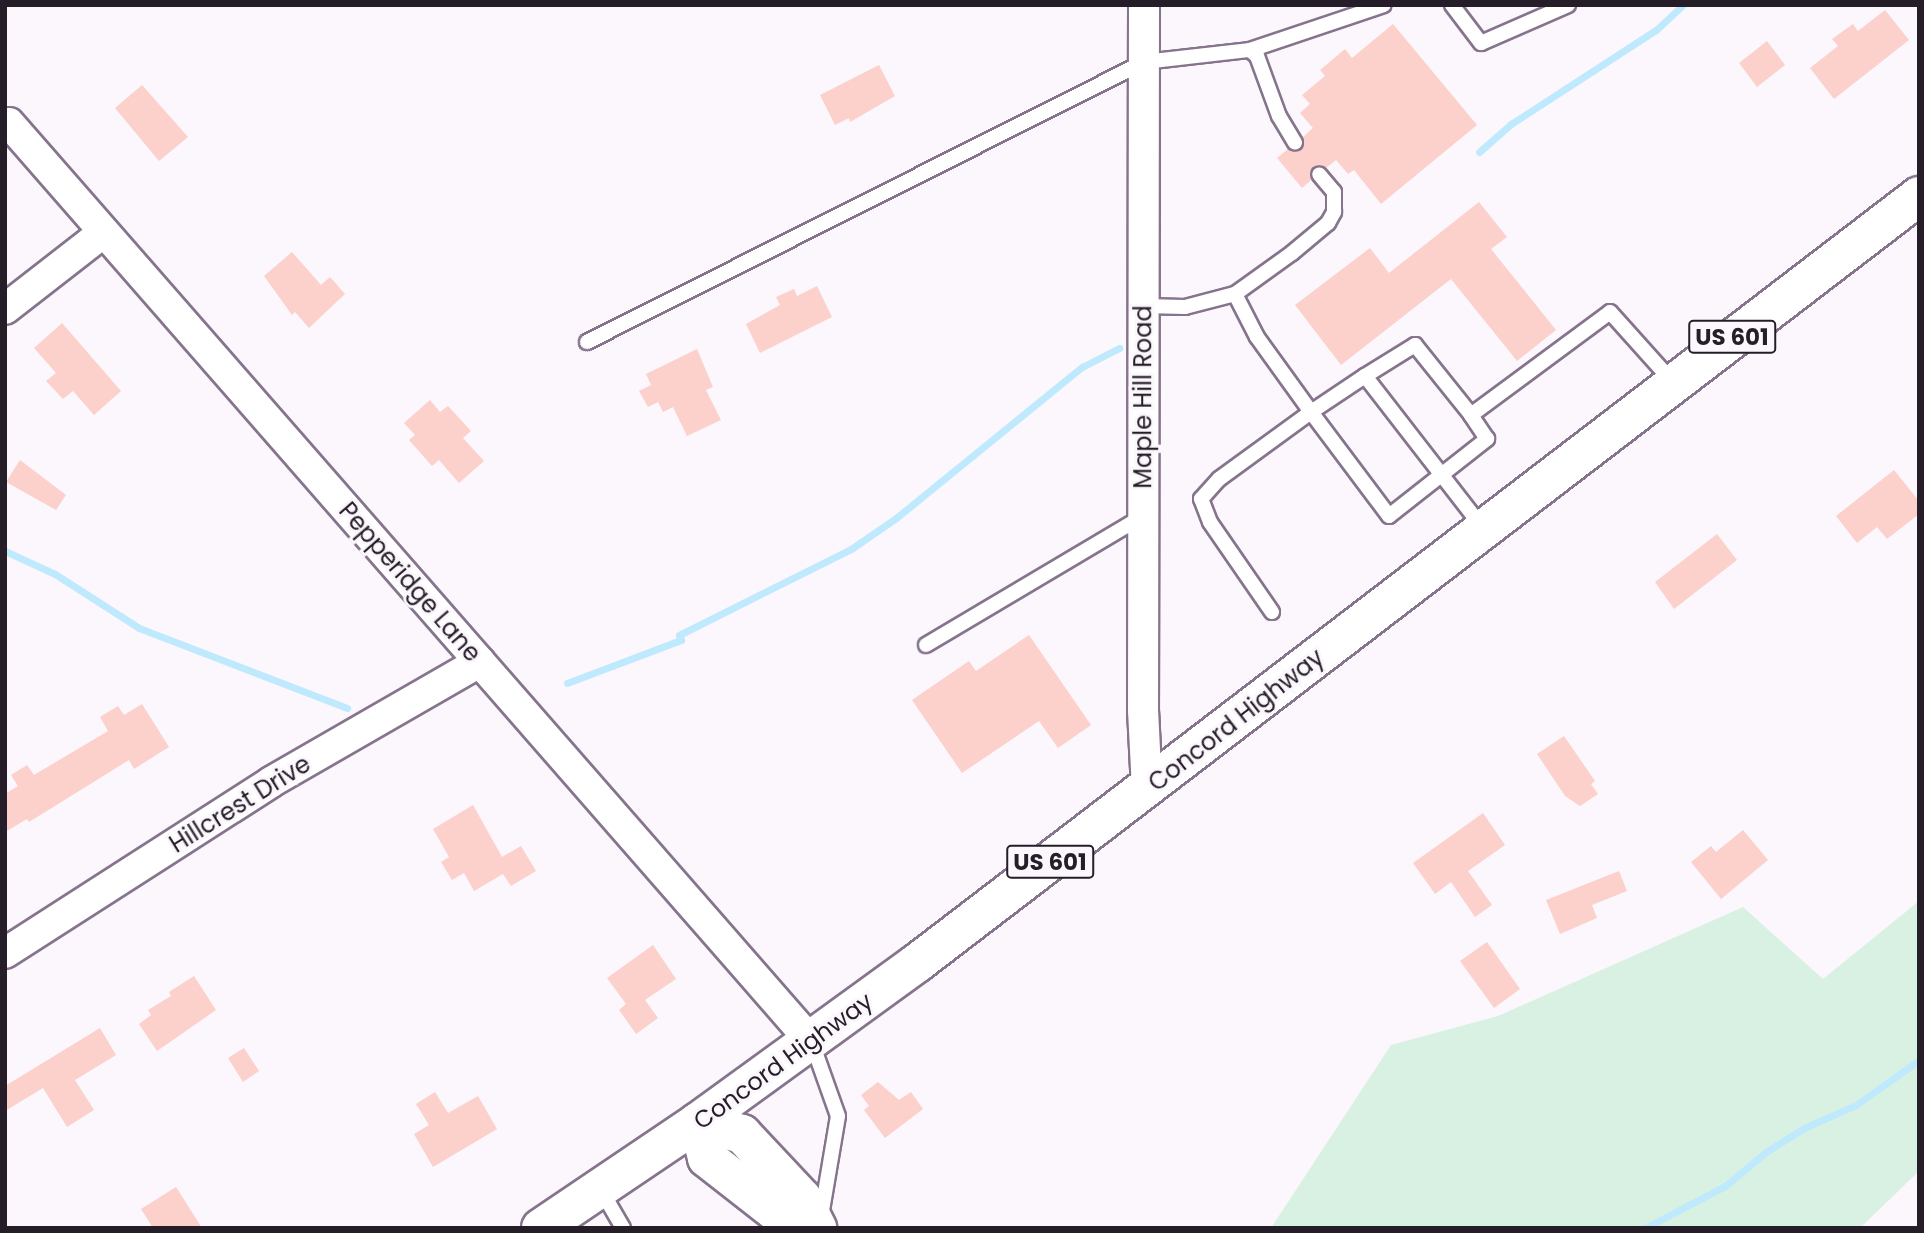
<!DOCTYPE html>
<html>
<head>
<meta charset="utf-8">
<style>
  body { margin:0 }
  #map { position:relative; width:1924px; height:1233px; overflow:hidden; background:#fbf7fc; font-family:Poppins,sans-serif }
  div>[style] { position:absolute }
  .green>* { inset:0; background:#d9f1e2 }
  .stream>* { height:7px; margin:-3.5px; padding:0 3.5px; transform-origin:3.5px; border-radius:3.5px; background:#bfe9fc }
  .building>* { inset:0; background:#fcd0cb }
  .roads { filter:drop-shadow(2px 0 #86748d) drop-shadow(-2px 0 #86748d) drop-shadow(0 2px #86748d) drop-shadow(0 -2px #86748d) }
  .lane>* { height:14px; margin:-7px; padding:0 7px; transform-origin:7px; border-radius:7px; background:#fff }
  .street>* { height:30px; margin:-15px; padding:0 15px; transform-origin:15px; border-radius:15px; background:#fff }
  .secondary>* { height:38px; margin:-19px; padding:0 19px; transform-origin:19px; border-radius:19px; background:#fff }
  .highway>* { height:38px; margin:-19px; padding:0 19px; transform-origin:19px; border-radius:19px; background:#fff }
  span { translate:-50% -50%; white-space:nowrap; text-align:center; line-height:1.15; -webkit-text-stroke:6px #fbf7fc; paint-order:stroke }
  .shield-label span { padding:2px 5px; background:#fbf7fc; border:2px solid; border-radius:5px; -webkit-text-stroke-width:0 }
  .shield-label { font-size:23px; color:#251e28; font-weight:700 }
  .street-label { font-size:24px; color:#251e28 }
  .frame { position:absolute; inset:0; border:7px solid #251e28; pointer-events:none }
</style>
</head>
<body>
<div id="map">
  <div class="green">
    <div style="clip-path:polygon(1919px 901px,1919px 1171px,1860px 1228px,1271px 1228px,1391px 1045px,1498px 1016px,1743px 907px,1823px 979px)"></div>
  </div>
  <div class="stream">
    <div style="left:1479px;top:152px;width:43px;rotate:-41.2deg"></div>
    <div style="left:1511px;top:124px;width:173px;rotate:-33deg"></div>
    <div style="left:1656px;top:30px;width:37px;rotate:-43deg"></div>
    <div style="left:5px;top:551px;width:55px;rotate:24.7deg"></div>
    <div style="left:55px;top:574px;width:100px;rotate:32.7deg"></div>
    <div style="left:139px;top:628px;width:223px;rotate:21deg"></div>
    <div style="left:567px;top:683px;width:122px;rotate:-20.7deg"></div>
    <div style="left:681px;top:640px;width:5px;rotate:-112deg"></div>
    <div style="left:679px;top:635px;width:192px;rotate:-26.6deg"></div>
    <div style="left:851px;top:549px;width:55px;rotate:-34.6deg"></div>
    <div style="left:896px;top:518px;width:240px;rotate:-39.1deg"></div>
    <div style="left:1082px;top:367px;width:42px;rotate:-27.2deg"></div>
    <div style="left:1645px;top:1228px;width:90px;rotate:-27.7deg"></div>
    <div style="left:1725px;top:1186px;width:53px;rotate:-39.7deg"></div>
    <div style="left:1766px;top:1152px;width:45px;rotate:-32.3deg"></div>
    <div style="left:1804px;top:1128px;width:57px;rotate:-23.9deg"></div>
    <div style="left:1856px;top:1105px;width:77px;rotate:-35.5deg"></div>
  </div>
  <div class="building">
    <div style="clip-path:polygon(1885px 10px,1909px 40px,1834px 99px,1810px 68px,1838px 46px,1832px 39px,1853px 24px,1858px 31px)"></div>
    <div style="clip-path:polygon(1393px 24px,1477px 125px,1381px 204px,1354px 170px,1348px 174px,1336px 160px,1326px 168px,1313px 166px,1311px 180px,1302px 188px,1277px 158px,1288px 149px,1300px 151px,1303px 137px,1313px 128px,1300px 113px,1310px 104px,1302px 95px,1325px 76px,1320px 70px,1345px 49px,1352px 58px)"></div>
    <div style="clip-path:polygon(1767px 41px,1785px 65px,1757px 87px,1739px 63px)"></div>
    <div style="clip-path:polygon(879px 65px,895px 96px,850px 122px,849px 118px,835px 125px,820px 95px)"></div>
    <div style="clip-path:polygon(142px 85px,188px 137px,159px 161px,115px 108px)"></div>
    <div style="clip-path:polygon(1479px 202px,1507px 237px,1491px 249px,1556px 330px,1517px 361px,1451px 279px,1341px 365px,1295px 305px,1370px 248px,1389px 273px)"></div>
    <div style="clip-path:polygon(292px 252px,321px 285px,330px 277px,345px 294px,309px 328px,295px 312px,292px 315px,264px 276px)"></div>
    <div style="clip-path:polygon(817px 286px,832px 317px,760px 353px,746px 324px,780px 305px,776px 297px,794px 289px,797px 296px)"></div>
    <div style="clip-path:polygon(62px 323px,121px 391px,94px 415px,73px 391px,63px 399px,46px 381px,56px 373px,34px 348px)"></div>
    <div style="clip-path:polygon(697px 349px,713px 387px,706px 390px,721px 420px,687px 436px,673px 407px,663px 412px,658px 402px,648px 407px,639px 391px,651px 385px,646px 374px)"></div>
    <div style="clip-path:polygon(430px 400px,440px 412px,448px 406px,471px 431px,463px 438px,484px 461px,459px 483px,439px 460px,432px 466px,409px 440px,415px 435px,404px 423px)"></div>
    <div style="clip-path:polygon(20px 460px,66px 495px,56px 510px,6px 482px)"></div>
    <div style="clip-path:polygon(1894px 470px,1919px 501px,1919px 514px,1887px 539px,1877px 527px,1857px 543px,1836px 516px)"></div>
    <div style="clip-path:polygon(1717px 534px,1737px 560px,1674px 609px,1655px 582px)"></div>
    <div style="clip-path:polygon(1029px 635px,1091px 725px,1058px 748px,1039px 721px,962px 773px,912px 700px,969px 661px,976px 671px)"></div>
    <div style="clip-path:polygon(142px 704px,169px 747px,134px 769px,129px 760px,29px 822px,27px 819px,5px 832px,5px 794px,18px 786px,11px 775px,27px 765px,34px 775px,108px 731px,100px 717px,118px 706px,124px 715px)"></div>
    <div style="clip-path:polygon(1564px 736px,1595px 781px,1591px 784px,1598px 794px,1580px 806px,1565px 796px,1537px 754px)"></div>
    <div style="clip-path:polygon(473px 805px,502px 857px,521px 846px,536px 871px,511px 886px,503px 874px,474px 891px,464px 873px,452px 880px,441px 862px,449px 857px,433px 829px)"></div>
    <div style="clip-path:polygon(1483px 813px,1505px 845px,1468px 871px,1492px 905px,1475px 917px,1451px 882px,1435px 894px,1413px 863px)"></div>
    <div style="clip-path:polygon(1743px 830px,1768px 860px,1721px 899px,1691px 862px,1711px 846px,1716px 852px)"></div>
    <div style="clip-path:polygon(1619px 871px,1627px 891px,1592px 905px,1597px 918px,1560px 934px,1546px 900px)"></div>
    <div style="clip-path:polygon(1487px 942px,1520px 989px,1494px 1008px,1460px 961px)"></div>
    <div style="clip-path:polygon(653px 945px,676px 979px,645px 1000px,658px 1018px,636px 1034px,619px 1010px,626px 1004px,607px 978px)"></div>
    <div style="clip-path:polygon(194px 976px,216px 1010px,157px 1051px,139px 1024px,151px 1015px,148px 1010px,171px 996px,169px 992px)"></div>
    <div style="clip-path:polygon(100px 1028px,116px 1055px,75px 1080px,94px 1110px,67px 1127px,43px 1088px,5px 1111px,5px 1086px)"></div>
    <div style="clip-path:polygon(244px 1048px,259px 1071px,243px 1082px,228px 1058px)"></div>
    <div style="clip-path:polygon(878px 1082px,899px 1100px,911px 1092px,923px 1109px,885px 1138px,864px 1110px,869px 1106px,861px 1095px)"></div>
    <div style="clip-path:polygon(435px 1092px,448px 1113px,478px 1096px,497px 1129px,433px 1167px,414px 1134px,429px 1125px,416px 1104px)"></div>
    <div style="clip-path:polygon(176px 1187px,202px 1228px,153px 1228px,141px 1209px)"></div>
  </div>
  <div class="roads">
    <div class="lane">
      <div style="left:1452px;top:5px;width:48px;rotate:52.7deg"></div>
      <div style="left:1481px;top:43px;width:95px;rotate:-23.6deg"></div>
      <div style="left:1250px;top:50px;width:141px;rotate:-18.6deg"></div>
      <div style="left:1235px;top:294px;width:48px;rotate:62.9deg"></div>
      <div style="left:1257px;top:337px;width:92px;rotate:54.2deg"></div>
      <div style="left:1311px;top:412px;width:65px;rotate:-33.7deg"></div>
      <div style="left:1365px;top:376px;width:191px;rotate:52.2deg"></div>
      <div style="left:1144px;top:306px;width:41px;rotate:1.4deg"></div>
      <div style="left:1185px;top:307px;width:52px;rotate:-14.6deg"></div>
      <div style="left:1235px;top:294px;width:70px;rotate:-35.7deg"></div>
      <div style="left:1292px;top:253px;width:47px;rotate:-39.8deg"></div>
      <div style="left:1328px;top:223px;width:13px;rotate:-61deg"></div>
      <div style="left:1334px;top:212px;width:20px;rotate:-90deg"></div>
      <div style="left:1334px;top:192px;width:23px;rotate:-130deg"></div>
      <div style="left:587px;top:342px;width:623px;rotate:-26.69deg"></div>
      <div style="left:1144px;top:62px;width:107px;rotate:-6.5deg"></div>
      <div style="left:1250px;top:50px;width:9px;rotate:41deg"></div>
      <div style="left:1257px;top:56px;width:64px;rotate:69.9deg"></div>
      <div style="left:1279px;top:116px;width:31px;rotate:59deg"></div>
      <div style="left:1365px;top:376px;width:59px;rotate:-31.8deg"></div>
      <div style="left:1415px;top:345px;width:90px;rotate:51.3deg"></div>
      <div style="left:1272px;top:612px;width:109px;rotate:-124.6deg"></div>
      <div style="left:1210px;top:522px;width:25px;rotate:-111deg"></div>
      <div style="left:1201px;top:499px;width:27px;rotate:-48deg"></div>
      <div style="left:1219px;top:479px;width:114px;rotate:-36.1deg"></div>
      <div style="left:1311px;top:412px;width:130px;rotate:53.1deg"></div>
      <div style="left:1389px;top:516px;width:125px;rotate:-38.2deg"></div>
      <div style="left:1487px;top:439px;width:29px;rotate:-124deg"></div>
      <div style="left:1471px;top:415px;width:173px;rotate:-36.5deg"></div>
      <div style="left:1610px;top:312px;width:93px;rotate:48.1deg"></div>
      <div style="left:926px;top:645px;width:252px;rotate:-30.7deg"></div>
      <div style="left:812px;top:1043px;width:77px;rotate:70.4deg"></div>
      <div style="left:838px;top:1116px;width:101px;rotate:99.6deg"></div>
      <div style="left:601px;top:1190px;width:44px;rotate:59.9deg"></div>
    </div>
    <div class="street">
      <div style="left:1144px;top:5px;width:705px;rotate:90.08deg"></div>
      <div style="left:1143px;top:710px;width:79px;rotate:87.1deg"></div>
      <div style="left:9px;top:123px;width:1219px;rotate:48.86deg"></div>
      <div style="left:5px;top:309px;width:125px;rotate:-37.9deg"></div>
      <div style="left:5px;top:953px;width:316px;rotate:-32.7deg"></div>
      <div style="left:271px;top:782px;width:241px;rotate:-29.9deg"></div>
    </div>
    <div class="secondary">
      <div style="left:812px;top:1228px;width:28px;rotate:-162deg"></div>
      <div style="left:785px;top:1219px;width:99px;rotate:-142deg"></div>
      <div style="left:707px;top:1158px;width:37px;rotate:-104deg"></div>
      <div style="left:698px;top:1122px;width:46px;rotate:15.3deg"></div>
      <div style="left:742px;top:1134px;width:88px;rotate:46.8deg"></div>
      <div style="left:802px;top:1198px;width:34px;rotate:63deg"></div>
    </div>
    <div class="highway">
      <div style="left:541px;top:1228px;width:189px;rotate:-34deg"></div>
      <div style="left:698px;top:1122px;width:271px;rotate:-36deg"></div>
      <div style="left:917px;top:963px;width:1262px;rotate:-37.43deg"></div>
    </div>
  </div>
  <div class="shield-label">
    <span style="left:1732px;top:337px">US 601</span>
    <span style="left:1050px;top:862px">US 601</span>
  </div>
  <div class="street-label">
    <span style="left:1143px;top:397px;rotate:-90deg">Maple Hill Road</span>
    <span style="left:410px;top:582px;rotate:49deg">Pepperidge Lane</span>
    <span style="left:1236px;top:720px;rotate:-38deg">Concord Highway</span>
    <span style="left:240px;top:804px;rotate:-32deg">Hillcrest Drive</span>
    <span style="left:783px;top:1061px;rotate:-36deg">Concord Highway</span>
  </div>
  <div class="frame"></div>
</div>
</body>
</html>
